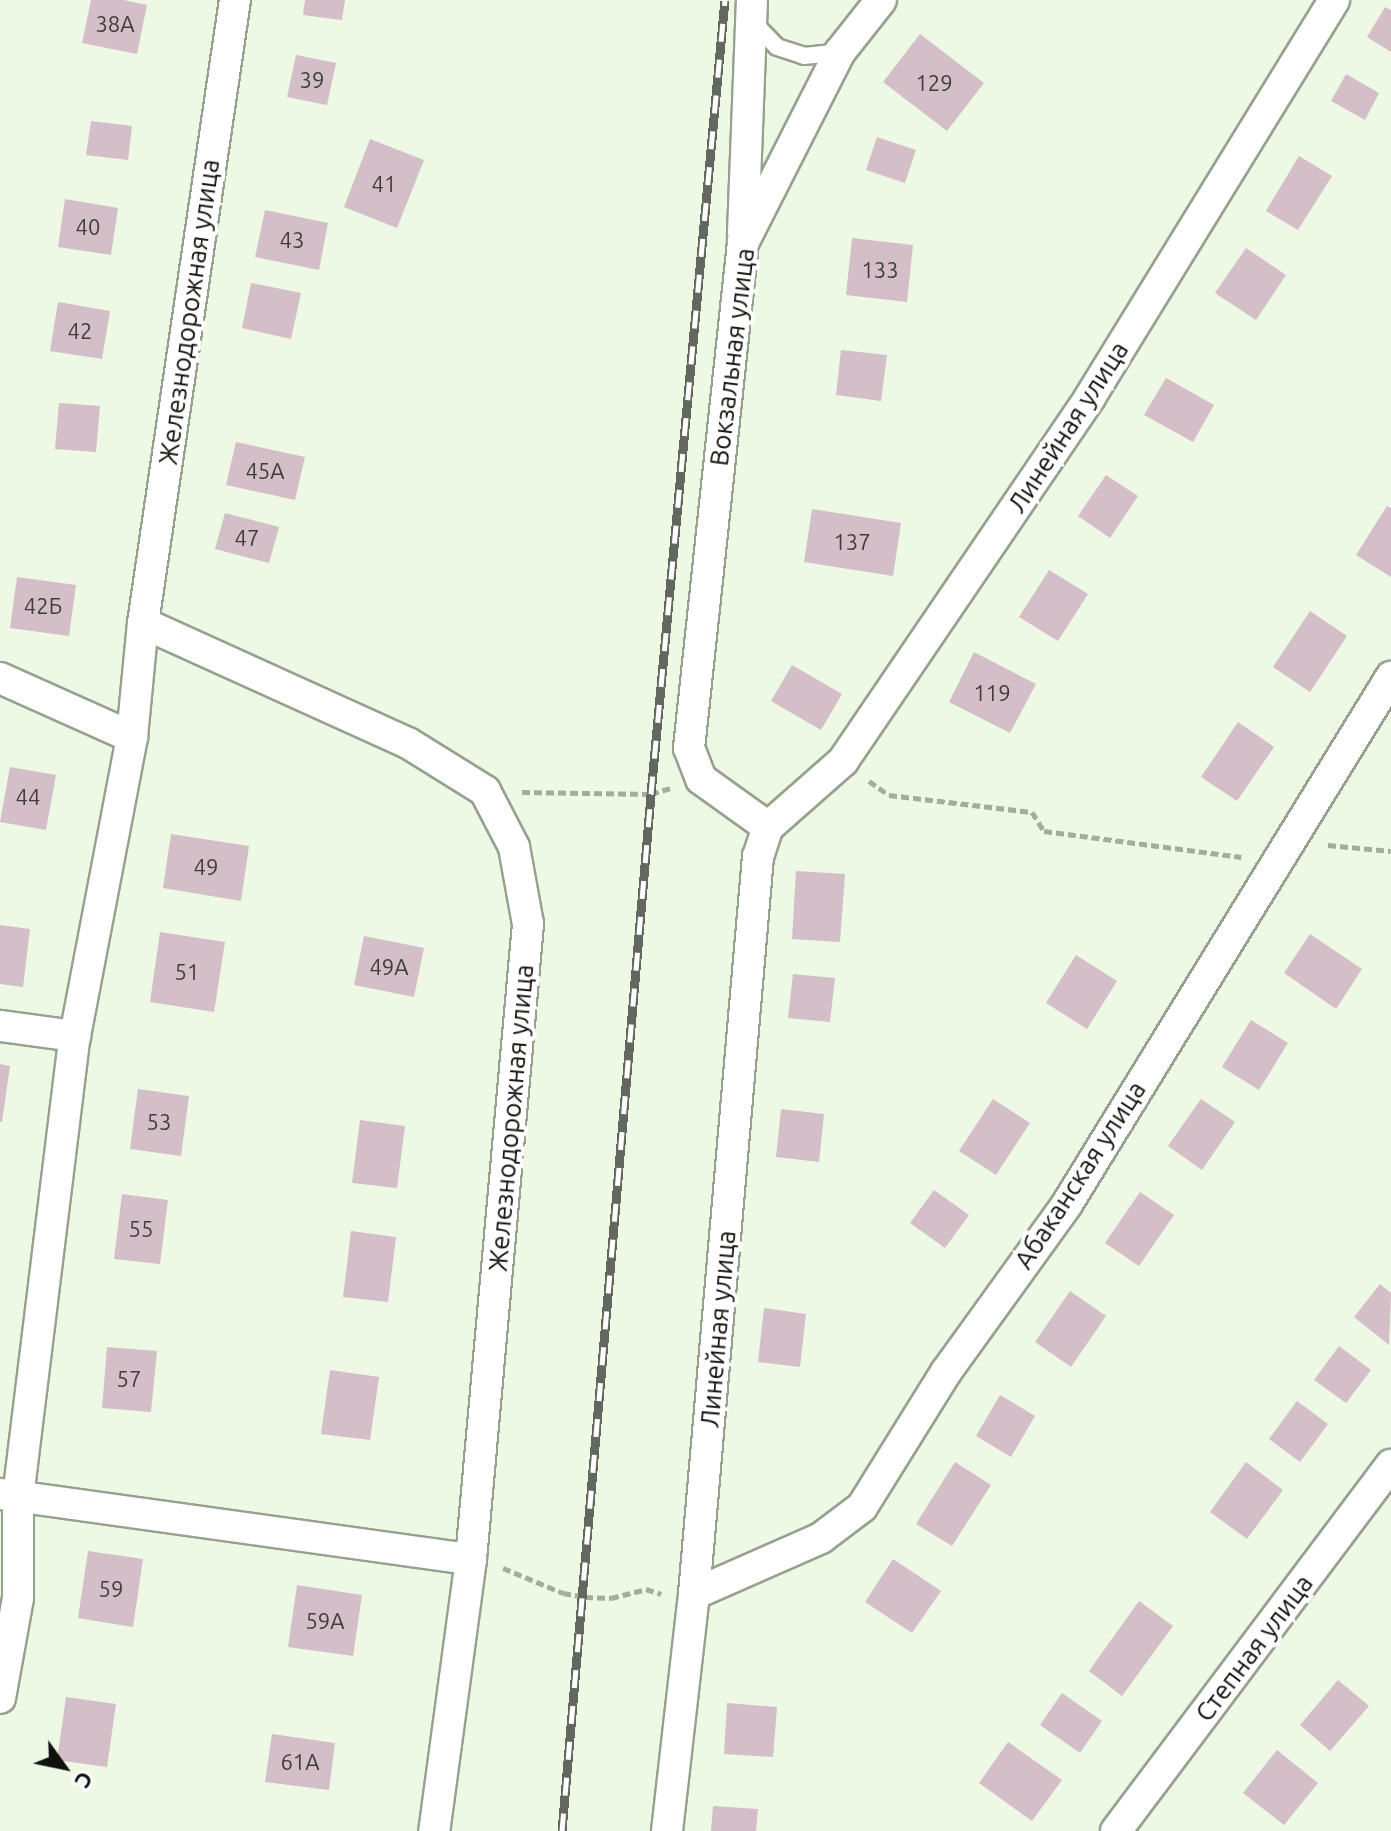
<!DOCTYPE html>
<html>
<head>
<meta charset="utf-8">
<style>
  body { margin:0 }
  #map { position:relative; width:1391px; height:1831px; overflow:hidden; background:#edf8e5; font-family:Ubuntu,sans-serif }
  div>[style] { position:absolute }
  .building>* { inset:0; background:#d4bec8 }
  .path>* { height:5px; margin-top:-2.5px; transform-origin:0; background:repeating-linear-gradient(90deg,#a4ac9d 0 8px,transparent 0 12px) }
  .roads { filter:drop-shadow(2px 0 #96a18f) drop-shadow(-2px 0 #96a18f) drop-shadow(0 2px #96a18f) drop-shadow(0 -2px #96a18f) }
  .service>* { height:16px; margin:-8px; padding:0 8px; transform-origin:8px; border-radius:8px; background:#fff }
  .minor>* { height:30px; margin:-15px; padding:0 15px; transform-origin:15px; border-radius:15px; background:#fff }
  .rail>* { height:9px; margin-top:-4.5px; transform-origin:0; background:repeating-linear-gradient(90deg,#fff 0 18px,#62685d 0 36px); box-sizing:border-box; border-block:2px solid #62685d }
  span { translate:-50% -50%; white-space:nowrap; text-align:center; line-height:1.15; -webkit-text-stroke:8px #fff; paint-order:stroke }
  .number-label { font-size:22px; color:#403d3b }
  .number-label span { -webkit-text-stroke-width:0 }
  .street-label { font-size:26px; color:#0f120c }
  .north { position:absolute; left:24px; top:1727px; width:80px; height:80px; -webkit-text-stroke:6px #fff; paint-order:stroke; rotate:123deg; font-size:22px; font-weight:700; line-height:32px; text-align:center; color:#0f120c }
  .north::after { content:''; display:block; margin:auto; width:28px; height:36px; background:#0f120c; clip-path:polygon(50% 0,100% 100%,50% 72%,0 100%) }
</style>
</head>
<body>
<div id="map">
  <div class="building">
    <div style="clip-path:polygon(91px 0,124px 0,147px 5px,137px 54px,82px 43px)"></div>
    <div style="clip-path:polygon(305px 0,345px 0,342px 20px,303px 15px)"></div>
    <div style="clip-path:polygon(1385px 7px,1391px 10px,1391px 52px,1367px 37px)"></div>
    <div style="clip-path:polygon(920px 34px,984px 83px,947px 131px,883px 82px)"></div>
    <div style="clip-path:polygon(296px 55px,336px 63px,327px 105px,287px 97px)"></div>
    <div style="clip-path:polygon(1346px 74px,1379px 93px,1365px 120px,1331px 101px)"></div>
    <div style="clip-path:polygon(91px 121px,132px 126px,128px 160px,86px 155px)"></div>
    <div style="clip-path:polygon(877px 137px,916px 150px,905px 183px,866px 170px)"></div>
    <div style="clip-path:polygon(370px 139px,424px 160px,397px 228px,344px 207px)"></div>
    <div style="clip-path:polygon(1299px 156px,1332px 176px,1298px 230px,1266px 211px)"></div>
    <div style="clip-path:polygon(65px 199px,118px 208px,111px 255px,58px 247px)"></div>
    <div style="clip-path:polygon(265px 210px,328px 223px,319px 270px,255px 257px)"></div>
    <div style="clip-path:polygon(852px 238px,913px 245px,907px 302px,846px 295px)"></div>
    <div style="clip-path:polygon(1246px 248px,1286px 275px,1256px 320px,1215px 293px)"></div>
    <div style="clip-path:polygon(251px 283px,301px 293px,291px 339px,242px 328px)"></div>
    <div style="clip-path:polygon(58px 302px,110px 311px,102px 359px,50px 351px)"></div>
    <div style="clip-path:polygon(841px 350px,887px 355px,881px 401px,836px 395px)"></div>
    <div style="clip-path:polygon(1166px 378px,1214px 405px,1193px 442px,1144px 415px)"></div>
    <div style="clip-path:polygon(59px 403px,100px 406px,96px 452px,55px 449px)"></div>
    <div style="clip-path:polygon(236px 442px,305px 457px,295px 500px,226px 485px)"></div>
    <div style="clip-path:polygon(1106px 475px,1138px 496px,1110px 538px,1078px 516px)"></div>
    <div style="clip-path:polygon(1387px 506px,1391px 508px,1391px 577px,1356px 555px)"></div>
    <div style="clip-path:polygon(812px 509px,901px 523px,893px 576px,804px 562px)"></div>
    <div style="clip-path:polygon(225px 513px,279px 527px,269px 563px,215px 549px)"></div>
    <div style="clip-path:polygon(1049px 570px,1088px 594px,1058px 641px,1019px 617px)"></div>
    <div style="clip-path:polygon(17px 577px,76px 585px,69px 636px,10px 628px)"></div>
    <div style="clip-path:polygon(1310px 611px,1347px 636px,1310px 692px,1273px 667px)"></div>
    <div style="clip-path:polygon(974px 652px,1036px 684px,1010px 733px,949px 702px)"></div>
    <div style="clip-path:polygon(792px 665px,842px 694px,821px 730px,771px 701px)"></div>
    <div style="clip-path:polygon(1238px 722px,1274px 747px,1237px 801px,1201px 777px)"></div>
    <div style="clip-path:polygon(10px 767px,56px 775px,46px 830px,0 822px)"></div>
    <div style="clip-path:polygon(171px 834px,249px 846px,241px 901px,163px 888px)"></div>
    <div style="clip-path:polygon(796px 871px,845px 874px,840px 942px,792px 939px)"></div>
    <div style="clip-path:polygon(0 925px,30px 929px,23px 987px,0 984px)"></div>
    <div style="clip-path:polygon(160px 932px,225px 942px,214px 1012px,150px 1002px)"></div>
    <div style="clip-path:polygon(1310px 934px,1362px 969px,1336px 1009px,1284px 973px)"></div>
    <div style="clip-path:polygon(364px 936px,424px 948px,414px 997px,354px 985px)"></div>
    <div style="clip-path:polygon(1076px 955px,1117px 981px,1087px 1029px,1046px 1003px)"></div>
    <div style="clip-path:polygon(793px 974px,835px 978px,830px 1022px,788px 1018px)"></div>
    <div style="clip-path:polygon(1251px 1020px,1288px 1043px,1259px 1090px,1222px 1067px)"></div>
    <div style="clip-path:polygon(0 1064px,10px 1066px,2px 1122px,0 1122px)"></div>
    <div style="clip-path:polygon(138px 1089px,189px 1096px,181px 1156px,130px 1149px)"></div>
    <div style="clip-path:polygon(993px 1099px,1030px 1123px,996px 1175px,959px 1151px)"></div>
    <div style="clip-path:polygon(1201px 1099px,1235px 1122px,1202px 1170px,1168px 1146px)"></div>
    <div style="clip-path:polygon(781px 1109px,824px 1114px,819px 1162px,776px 1157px)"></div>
    <div style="clip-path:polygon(360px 1120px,405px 1126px,397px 1188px,352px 1183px)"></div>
    <div style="clip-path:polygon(934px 1190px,969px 1215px,945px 1248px,910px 1223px)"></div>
    <div style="clip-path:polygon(1140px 1192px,1174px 1215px,1139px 1266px,1105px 1243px)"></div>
    <div style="clip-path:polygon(122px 1194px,168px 1200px,160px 1264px,114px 1259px)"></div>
    <div style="clip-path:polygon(351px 1231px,396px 1237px,388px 1302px,343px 1297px)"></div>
    <div style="clip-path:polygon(1380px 1284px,1391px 1293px,1389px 1345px,1354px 1317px)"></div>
    <div style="clip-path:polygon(1070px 1291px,1106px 1316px,1071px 1367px,1035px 1342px)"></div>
    <div style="clip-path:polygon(764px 1308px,806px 1314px,800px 1367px,758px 1362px)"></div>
    <div style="clip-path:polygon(1339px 1346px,1371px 1370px,1346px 1403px,1314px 1380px)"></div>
    <div style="clip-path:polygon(107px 1347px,157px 1351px,151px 1412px,102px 1408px)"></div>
    <div style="clip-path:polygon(330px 1370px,379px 1377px,370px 1440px,321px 1434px)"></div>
    <div style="clip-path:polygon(1000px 1395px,1035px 1416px,1011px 1457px,976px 1436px)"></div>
    <div style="clip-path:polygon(1297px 1401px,1328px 1424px,1300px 1462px,1269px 1439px)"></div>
    <div style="clip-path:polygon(955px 1462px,991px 1485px,952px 1546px,916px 1524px)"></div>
    <div style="clip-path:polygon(1246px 1462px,1283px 1490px,1247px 1539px,1210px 1512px)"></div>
    <div style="clip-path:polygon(88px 1551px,143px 1559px,133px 1627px,78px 1618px)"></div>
    <div style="clip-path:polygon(893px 1559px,941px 1591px,912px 1633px,865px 1602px)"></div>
    <div style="clip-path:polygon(297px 1585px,362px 1595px,353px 1656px,288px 1647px)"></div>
    <div style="clip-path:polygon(1139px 1601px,1173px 1626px,1122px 1696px,1089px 1671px)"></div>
    <div style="clip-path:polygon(1338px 1680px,1369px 1706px,1330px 1751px,1300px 1725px)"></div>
    <div style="clip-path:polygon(1062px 1693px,1102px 1721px,1080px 1753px,1040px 1725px)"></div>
    <div style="clip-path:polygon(66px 1697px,116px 1704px,107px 1767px,57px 1760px)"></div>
    <div style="clip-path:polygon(727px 1703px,777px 1707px,773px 1757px,724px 1754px)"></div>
    <div style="clip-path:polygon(272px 1734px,335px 1743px,329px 1790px,265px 1782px)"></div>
    <div style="clip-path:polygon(1008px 1742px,1062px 1780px,1032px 1821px,979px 1783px)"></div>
    <div style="clip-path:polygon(1277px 1750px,1318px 1783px,1284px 1825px,1243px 1793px)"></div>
    <div style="clip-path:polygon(713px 1806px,758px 1809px,756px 1831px,711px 1831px)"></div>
  </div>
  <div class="path">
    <div style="left:869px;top:781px;width:24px;rotate:35deg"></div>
    <div style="left:889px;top:795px;width:144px;rotate:6.8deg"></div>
    <div style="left:1032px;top:812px;width:22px;rotate:58deg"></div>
    <div style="left:1044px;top:831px;width:199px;rotate:7.5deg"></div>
    <div style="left:522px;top:792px;width:129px;rotate:0.9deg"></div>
    <div style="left:651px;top:794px;width:21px;rotate:-17deg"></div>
    <div style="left:1328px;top:845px;width:63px;rotate:5.4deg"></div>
    <div style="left:503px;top:1568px;width:65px;rotate:22.6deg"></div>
    <div style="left:563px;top:1593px;width:22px;rotate:10deg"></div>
    <div style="left:585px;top:1597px;width:26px;rotate:2deg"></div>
    <div style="left:611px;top:1598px;width:36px;rotate:-14deg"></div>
    <div style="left:646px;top:1589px;width:16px;rotate:18deg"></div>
  </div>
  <div class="roads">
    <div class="service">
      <div style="left:751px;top:20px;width:37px;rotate:46deg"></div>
      <div style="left:777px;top:47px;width:28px;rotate:18deg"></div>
      <div style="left:804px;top:56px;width:36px;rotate:-6deg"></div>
    </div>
    <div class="minor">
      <div style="left:743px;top:233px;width:233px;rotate:-87.8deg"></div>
      <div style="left:143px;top:623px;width:291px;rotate:24.4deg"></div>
      <div style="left:408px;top:743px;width:91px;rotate:31.9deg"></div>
      <div style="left:485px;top:791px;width:63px;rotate:62.6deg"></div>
      <div style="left:514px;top:847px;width:78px;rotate:79.7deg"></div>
      <div style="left:528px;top:924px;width:638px;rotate:95.13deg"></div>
      <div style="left:471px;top:1559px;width:275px;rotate:97.7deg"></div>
      <div style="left:0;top:678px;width:145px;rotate:24.1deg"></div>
      <div style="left:768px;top:827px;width:100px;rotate:-41.3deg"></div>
      <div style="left:843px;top:761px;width:440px;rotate:-55.8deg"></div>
      <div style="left:1090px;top:397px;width:466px;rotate:-58.4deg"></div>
      <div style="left:0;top:1026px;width:76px;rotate:7.6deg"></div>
      <div style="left:0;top:1494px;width:475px;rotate:7.9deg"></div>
      <div style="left:694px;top:1594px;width:139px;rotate:-23.8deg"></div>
      <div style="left:821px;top:1538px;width:51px;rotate:-37.1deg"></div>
      <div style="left:862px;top:1507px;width:159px;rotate:-58.1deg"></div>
      <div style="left:946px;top:1372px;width:207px;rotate:-54.2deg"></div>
      <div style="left:1067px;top:1204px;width:619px;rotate:-58.42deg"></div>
      <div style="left:0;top:1698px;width:102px;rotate:-79.8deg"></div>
      <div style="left:18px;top:1598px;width:101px;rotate:-90deg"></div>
      <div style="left:18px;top:1497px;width:465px;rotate:-83deg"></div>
      <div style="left:75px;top:1036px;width:304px;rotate:-79.2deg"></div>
      <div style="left:132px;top:737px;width:115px;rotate:-84.5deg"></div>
      <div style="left:143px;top:623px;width:630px;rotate:-81.6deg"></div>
      <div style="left:667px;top:1831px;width:239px;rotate:-83.5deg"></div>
      <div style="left:694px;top:1594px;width:740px;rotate:-85.04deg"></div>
      <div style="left:758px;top:857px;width:32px;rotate:-72deg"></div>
      <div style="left:768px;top:827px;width:82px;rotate:-144.4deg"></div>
      <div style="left:701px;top:779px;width:33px;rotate:-111deg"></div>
      <div style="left:689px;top:748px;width:508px;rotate:-83.9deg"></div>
      <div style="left:743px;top:243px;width:214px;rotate:-63.1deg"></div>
      <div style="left:840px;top:52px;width:66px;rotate:-51.7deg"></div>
      <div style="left:1116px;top:1831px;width:458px;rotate:-53.1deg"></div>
    </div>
  </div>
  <div class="rail">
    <div style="left:562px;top:1831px;width:1041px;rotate:-85.09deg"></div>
    <div style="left:651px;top:794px;width:797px;rotate:-84.68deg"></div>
  </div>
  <div class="number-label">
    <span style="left:115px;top:24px">38А</span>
    <span style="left:312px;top:80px">39</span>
    <span style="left:934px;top:83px">129</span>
    <span style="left:384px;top:184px">41</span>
    <span style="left:88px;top:227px">40</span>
    <span style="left:292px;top:240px">43</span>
    <span style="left:880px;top:270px">133</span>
    <span style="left:80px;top:331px">42</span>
    <span style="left:265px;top:471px">45А</span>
    <span style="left:247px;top:538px">47</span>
    <span style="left:852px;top:542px">137</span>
    <span style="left:43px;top:606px">42Б</span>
    <span style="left:992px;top:693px">119</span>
    <span style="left:28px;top:797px">44</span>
    <span style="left:206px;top:867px">49</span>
    <span style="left:389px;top:967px">49А</span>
    <span style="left:187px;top:972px">51</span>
    <span style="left:159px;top:1122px">53</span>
    <span style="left:141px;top:1229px">55</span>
    <span style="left:129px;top:1379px">57</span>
    <span style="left:111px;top:1589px">59</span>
    <span style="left:325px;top:1621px">59А</span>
    <span style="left:300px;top:1762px">61А</span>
  </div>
  <div class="street-label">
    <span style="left:189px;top:312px;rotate:-82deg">Железнодорожная улица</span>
    <span style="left:732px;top:357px;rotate:-83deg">Вокзальная улица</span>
    <span style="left:1068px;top:427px;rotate:-57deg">Линейная улица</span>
    <span style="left:511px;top:1118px;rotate:-85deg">Железнодорожная улица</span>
    <span style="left:1080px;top:1175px;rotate:-57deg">Абаканская улица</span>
    <span style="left:718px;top:1329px;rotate:-85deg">Линейная улица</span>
    <span style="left:1254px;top:1648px;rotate:-53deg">Степная улица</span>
  </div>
  <div class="north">С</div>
</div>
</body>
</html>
